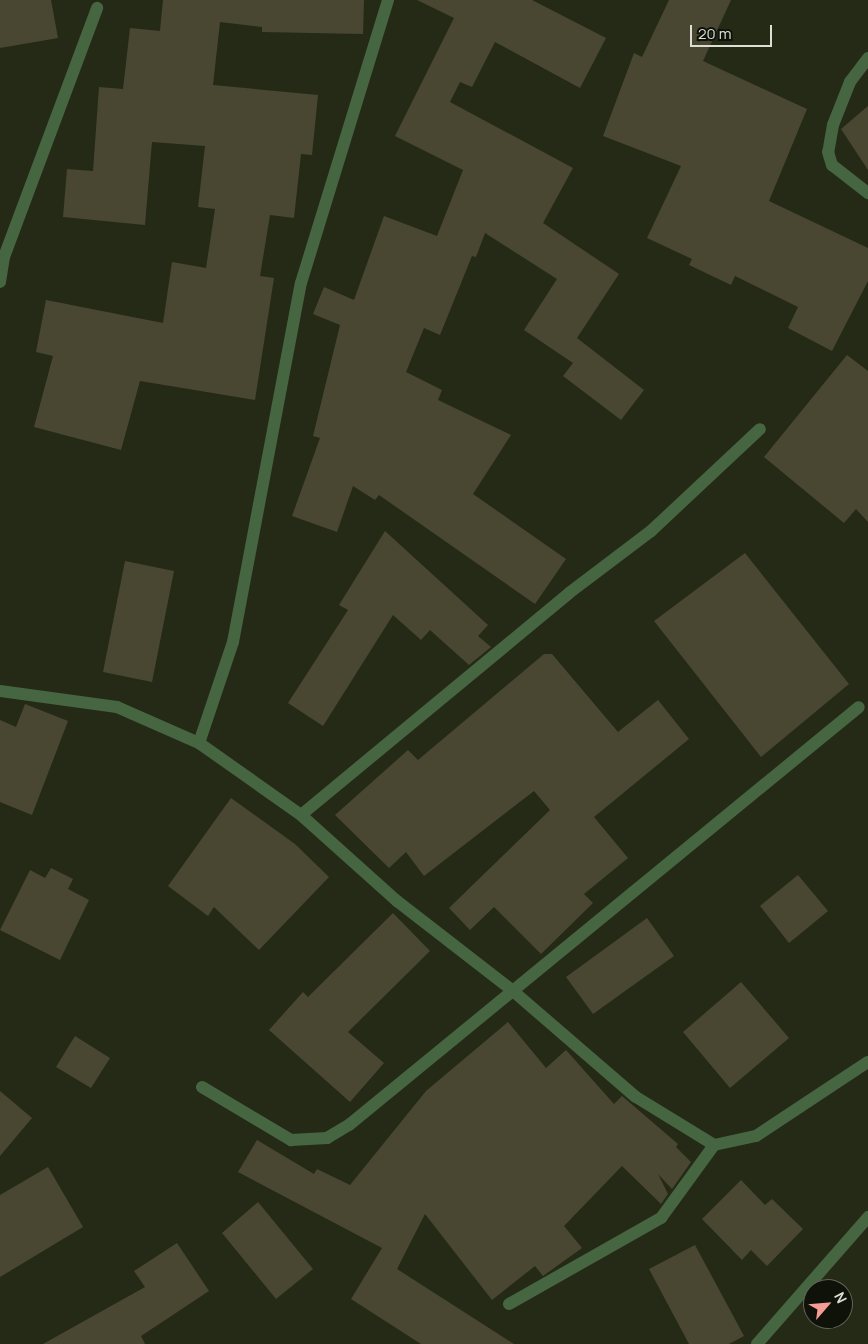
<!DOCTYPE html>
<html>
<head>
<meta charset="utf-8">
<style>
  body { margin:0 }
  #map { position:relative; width:868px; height:1344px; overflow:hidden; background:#252a17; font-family:Manrope,sans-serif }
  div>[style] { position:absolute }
  .building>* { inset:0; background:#494732 }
  .street>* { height:12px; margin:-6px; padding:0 6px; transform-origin:6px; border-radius:6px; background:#466641 }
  span { translate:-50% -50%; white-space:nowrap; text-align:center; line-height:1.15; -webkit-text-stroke:4.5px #0f1209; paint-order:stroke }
  .north { position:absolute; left:803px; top:1279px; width:50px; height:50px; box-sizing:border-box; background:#0f1209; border:1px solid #61645a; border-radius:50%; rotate:63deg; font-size:14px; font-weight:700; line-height:20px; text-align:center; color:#dce0d4 }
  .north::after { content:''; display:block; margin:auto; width:18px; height:22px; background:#f59c95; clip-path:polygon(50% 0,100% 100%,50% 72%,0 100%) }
  .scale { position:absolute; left:690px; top:25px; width:82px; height:22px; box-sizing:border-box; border:2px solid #dce0d4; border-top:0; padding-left:6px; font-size:15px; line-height:18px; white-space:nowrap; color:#dce0d4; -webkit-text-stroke:4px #0f1209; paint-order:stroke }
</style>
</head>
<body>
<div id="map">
  <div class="building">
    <div style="clip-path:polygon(0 0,51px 0,58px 38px,0 48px)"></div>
    <div style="clip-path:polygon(163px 0,364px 0,363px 34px,262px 32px,262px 27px,220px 22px,213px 85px,318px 95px,312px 155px,301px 154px,294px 218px,270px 215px,260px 276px,274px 278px,255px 400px,140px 381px,121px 450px,34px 427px,53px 356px,36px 352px,46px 300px,163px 323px,172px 262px,206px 268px,215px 209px,198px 207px,205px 146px,152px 142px,145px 225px,63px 217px,67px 169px,93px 171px,99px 87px,123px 89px,130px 28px,160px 31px)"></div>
    <div style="clip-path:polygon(417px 0,532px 0,606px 38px,580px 88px,495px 42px,472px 87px,460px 82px,450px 102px,573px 168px,543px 223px,619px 274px,577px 338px,644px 390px,621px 420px,563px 376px,573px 363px,524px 330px,557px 279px,485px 233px,476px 257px,472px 256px,440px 335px,424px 328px,406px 372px,442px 390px,438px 400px,511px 435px,473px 494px,566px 559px,535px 604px,379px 495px,375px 500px,353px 486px,337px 532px,292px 516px,320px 438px,313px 436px,340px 325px,313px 314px,324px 287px,354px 300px,384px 216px,437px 236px,463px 170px,395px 136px,454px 18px)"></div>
    <div style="clip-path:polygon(669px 0,731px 0,703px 61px,807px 109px,769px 201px,868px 248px,868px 281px,832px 351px,788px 328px,798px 307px,735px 276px,731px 285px,689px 265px,692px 259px,647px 238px,681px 166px,603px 136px,634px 53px,642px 57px)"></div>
    <div style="clip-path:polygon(868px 106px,868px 170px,841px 129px)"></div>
    <div style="clip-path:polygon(847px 355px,868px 371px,868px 522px,856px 509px,844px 523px,764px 457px)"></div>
    <div style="clip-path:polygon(385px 531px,488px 625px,478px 636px,491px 647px,469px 665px,430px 630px,421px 640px,393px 615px,323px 726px,288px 703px,348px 610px,339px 605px)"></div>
    <div style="clip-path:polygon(745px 553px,849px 684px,761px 757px,654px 621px)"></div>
    <div style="clip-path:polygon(125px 561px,174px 571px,152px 682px,103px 672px)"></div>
    <div style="clip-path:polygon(544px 654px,552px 654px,618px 732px,658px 700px,689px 739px,594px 817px,628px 858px,584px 894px,593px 903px,541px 954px,494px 907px,470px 930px,449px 908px,550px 810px,534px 791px,424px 876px,406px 852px,389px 868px,335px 815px,408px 750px,418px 760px)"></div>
    <div style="clip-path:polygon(25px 704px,68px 721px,32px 815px,0 802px,0 720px,16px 727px)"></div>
    <div style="clip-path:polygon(231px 798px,295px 844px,329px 877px,259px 950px,214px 907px,208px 916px,168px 886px)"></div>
    <div style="clip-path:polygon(51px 868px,73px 879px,68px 889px,89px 900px,60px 960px,0 930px,30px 870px,45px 878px)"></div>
    <div style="clip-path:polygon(798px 875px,828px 911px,789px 943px,760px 906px)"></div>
    <div style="clip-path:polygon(393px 913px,430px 951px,348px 1032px,384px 1063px,350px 1102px,269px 1030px,303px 992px,308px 997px)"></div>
    <div style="clip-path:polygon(647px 918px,674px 956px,593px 1014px,566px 977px)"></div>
    <div style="clip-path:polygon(741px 982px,789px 1038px,730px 1088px,683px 1032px)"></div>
    <div style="clip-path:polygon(508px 1022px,546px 1068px,566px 1050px,614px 1104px,622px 1096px,678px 1144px,676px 1147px,691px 1162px,672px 1189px,658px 1174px,668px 1194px,661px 1204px,622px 1166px,564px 1226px,582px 1248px,543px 1276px,535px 1266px,492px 1300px,425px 1214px,397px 1269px,514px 1344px,421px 1344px,351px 1299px,382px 1248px,238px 1172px,257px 1140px,314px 1174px,317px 1169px,350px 1185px,426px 1091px)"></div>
    <div style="clip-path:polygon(75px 1036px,110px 1058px,91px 1088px,56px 1067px)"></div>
    <div style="clip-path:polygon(0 1091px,32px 1118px,0 1156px)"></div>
    <div style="clip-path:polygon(48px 1167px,83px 1227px,0 1277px,0 1195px)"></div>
    <div style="clip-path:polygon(741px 1180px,765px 1205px,772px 1199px,803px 1229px,767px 1266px,751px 1250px,742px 1260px,702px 1219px)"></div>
    <div style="clip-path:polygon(258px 1202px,313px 1269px,276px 1299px,222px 1233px)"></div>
    <div style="clip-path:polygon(177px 1243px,209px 1291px,141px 1336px,145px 1344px,43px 1344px,145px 1287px,134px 1271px)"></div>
    <div style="clip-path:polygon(695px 1245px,744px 1336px,729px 1344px,689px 1344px,649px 1269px)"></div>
  </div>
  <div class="street">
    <div style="left:868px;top:58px;width:30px;rotate:127deg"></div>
    <div style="left:850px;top:82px;width:46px;rotate:111.6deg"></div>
    <div style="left:833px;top:125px;width:27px;rotate:100deg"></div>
    <div style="left:828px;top:152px;width:14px;rotate:73deg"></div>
    <div style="left:832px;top:165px;width:46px;rotate:37.9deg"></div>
    <div style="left:0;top:282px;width:25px;rotate:-81deg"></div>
    <div style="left:4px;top:257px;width:266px;rotate:-69.5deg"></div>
    <div style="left:0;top:691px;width:118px;rotate:7.8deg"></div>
    <div style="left:117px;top:707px;width:90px;rotate:23.7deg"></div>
    <div style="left:199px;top:743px;width:125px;rotate:35.2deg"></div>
    <div style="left:301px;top:815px;width:129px;rotate:41.9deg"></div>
    <div style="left:397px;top:901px;width:147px;rotate:37.8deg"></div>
    <div style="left:513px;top:991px;width:162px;rotate:40.8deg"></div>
    <div style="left:636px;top:1097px;width:92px;rotate:31.6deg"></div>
    <div style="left:714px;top:1145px;width:43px;rotate:-12.1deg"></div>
    <div style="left:756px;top:1136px;width:134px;rotate:-33.5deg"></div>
    <div style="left:199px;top:743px;width:107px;rotate:-71.4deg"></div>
    <div style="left:233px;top:642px;width:365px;rotate:-79.3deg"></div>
    <div style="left:301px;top:283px;width:296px;rotate:-72.9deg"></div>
    <div style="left:301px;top:815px;width:348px;rotate:-39.6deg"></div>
    <div style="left:569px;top:593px;width:103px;rotate:-37.1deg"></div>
    <div style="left:651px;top:531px;width:149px;rotate:-43.1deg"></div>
    <div style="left:202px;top:1087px;width:104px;rotate:30.8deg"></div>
    <div style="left:291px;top:1140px;width:36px;rotate:-3deg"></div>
    <div style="left:327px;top:1138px;width:26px;rotate:-31deg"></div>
    <div style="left:349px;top:1125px;width:659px;rotate:-39.34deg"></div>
    <div style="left:509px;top:1304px;width:175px;rotate:-29.5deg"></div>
    <div style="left:661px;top:1218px;width:90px;rotate:-54deg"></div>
    <div style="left:757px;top:1344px;width:169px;rotate:-48.8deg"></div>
  </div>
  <div class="north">N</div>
  <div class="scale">20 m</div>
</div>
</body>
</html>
